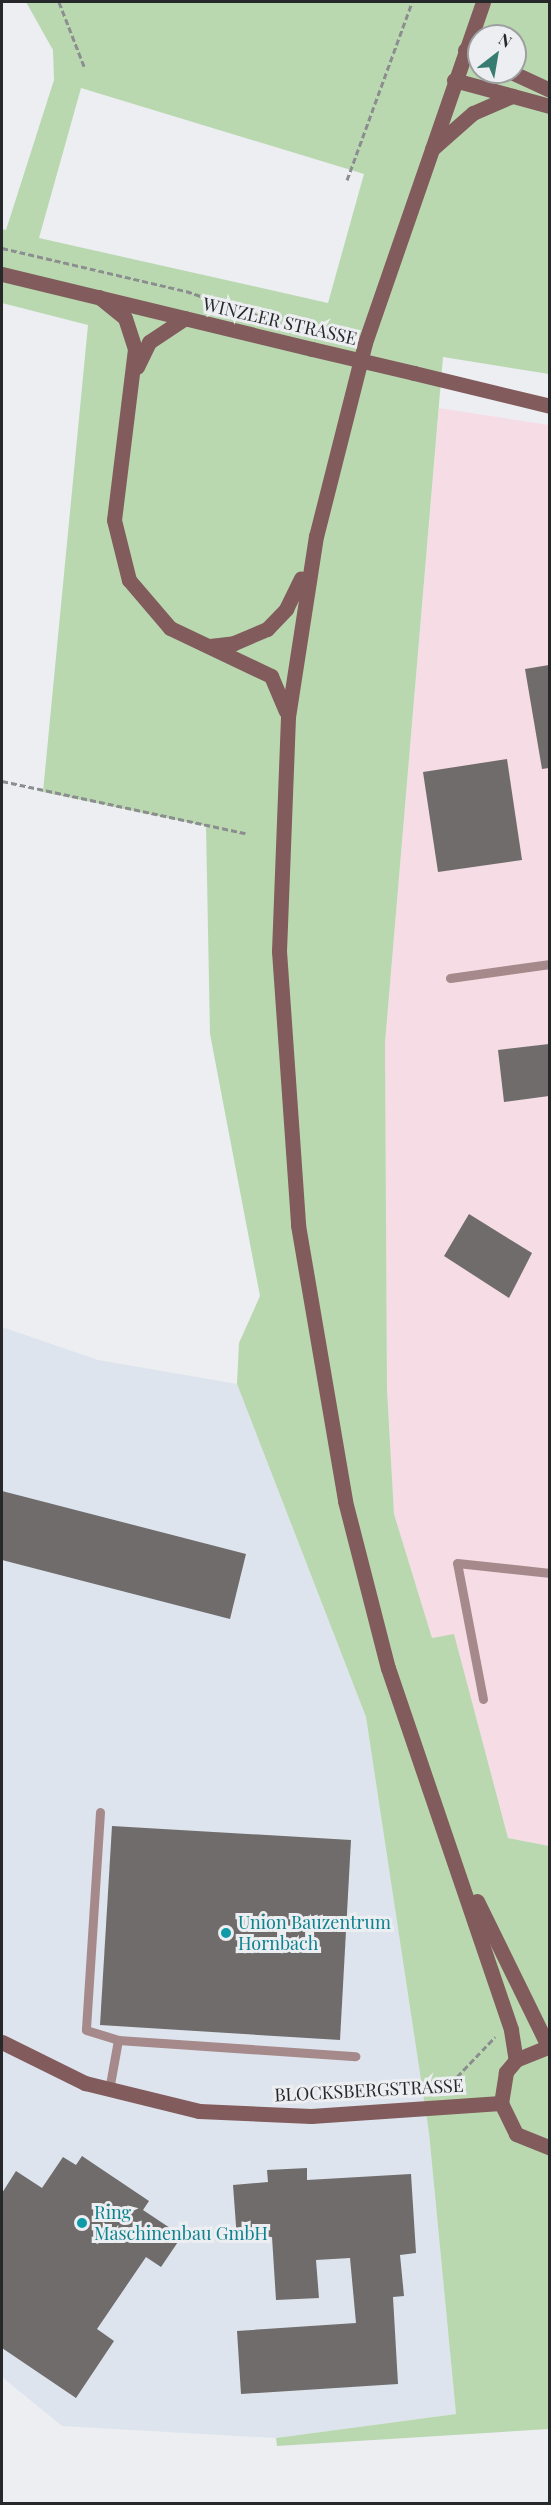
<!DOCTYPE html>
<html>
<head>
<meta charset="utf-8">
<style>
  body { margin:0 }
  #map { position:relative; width:551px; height:2505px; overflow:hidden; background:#eceef1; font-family:"Playfair Display",serif }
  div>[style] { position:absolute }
  .commercial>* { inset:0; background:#f5dce5 }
  .built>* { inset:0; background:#dde4ed }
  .green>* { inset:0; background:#b9d8b0 }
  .building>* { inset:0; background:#6f6c6b }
  .path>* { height:3px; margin-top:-1.5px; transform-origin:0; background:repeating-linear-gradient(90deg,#8c8d8f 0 6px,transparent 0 9px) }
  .lane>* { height:9px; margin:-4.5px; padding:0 4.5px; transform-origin:4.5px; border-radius:4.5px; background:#a68a8b }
  .secondary>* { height:15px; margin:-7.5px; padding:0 7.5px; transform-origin:7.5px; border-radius:7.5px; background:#825b5c }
  .secondary-bridge>* { height:15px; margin:-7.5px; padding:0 7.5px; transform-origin:7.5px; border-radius:7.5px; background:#825b5c }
  .dots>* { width:16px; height:16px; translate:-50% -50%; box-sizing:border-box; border:3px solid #eceef1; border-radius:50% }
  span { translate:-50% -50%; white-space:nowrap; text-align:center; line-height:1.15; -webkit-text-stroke:6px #eceef1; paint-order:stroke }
  .street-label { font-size:18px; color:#272829 }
  .culture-label { font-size:18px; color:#0d838f }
  .left { translate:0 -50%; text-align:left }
  .frame { position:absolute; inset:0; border:3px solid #272829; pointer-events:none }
  .north { position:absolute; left:467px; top:24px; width:60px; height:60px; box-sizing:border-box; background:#eceef1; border:2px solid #9d9fa1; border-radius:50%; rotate:31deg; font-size:16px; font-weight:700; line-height:24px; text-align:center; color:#272829 }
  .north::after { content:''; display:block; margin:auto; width:21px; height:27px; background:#377c70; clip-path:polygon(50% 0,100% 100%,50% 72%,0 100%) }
</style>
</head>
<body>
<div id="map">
  <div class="commercial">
    <div style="clip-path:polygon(439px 408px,549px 425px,549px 1846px,508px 1838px,454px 1635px,432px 1638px,394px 1514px,387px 1389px,385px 1043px)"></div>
  </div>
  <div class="built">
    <div style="clip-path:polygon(2px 1327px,98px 1360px,237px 1384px,366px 1717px,429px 2133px,456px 2414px,276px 2438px,62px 2426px,2px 2377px)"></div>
  </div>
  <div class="green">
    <div style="clip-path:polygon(evenodd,26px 2px,549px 2px,549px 374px,443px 357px,385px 1043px,387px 1389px,394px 1514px,432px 1638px,454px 1634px,508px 1838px,549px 1846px,549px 2429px,277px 2446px,276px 2438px,456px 2414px,429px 2133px,366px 1717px,237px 1384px,239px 1343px,260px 1296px,210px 1034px,206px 826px,43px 792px,88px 325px,2px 303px,2px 229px,6px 230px,54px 80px,53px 50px,26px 2px,479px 36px,515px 36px,515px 72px,479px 72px,479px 36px,26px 2px,81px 88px,364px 174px,328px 303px,39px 238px,81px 88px)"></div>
  </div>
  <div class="building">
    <div style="clip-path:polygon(549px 665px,549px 768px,542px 769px,525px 669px)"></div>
    <div style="clip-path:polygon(507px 759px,522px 860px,438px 872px,423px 772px)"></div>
    <div style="clip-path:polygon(549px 1044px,549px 1096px,504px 1102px,498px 1050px)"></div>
    <div style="clip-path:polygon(469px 1214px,532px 1253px,509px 1298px,444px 1256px)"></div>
    <div style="clip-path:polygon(2px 1491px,246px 1554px,230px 1619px,2px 1560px)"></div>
    <div style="clip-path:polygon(112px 1826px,351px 1840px,340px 2040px,100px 2025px)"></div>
    <div style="clip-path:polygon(82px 2156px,149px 2201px,143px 2210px,182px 2236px,161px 2267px,146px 2257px,97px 2329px,114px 2341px,76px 2398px,2px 2348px,2px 2193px,16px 2171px,42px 2188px,63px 2157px,76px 2165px)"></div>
    <div style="clip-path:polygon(307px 2168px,307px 2180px,411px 2174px,416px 2253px,400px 2255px,404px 2296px,393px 2297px,398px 2384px,241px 2394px,237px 2331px,356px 2323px,350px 2258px,316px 2260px,319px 2298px,276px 2300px,272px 2237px,237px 2239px,233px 2185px,268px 2182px,267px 2170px)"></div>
  </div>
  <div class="path">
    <div style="left:59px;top:2px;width:69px;rotate:68.7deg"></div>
    <div style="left:347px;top:180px;width:189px;rotate:-69.9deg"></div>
    <div style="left:2px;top:248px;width:189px;rotate:13.2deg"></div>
    <div style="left:186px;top:291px;width:99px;rotate:18.8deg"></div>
    <div style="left:2px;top:781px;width:249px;rotate:12.1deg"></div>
    <div style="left:411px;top:2091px;width:41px;rotate:-11.3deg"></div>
    <div style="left:451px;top:2083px;width:64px;rotate:-46.3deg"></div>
  </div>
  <div class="lane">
    <div style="left:450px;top:978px;width:101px;rotate:-8deg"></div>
    <div style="left:483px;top:1699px;width:138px;rotate:-100.8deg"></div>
    <div style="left:457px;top:1563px;width:94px;rotate:6.1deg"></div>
    <div style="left:100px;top:1812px;width:218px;rotate:93.7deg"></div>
    <div style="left:86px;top:2030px;width:34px;rotate:17deg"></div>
    <div style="left:109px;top:2090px;width:51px;rotate:-79.8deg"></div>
    <div style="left:118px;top:2040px;width:238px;rotate:3.9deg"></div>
  </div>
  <div class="secondary">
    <div style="left:483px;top:2px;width:361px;rotate:109.1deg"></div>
    <div style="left:365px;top:343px;width:199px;rotate:104.2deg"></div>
    <div style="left:316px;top:536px;width:183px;rotate:98.8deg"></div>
    <div style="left:288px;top:717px;width:234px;rotate:92.2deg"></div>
    <div style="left:279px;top:951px;width:275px;rotate:86deg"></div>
    <div style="left:298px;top:1225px;width:280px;rotate:80.3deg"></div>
    <div style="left:345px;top:1501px;width:172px;rotate:75.6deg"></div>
    <div style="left:388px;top:1668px;width:382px;rotate:71.2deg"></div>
    <div style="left:511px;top:2030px;width:30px;rotate:81deg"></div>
    <div style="left:465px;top:50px;width:16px;rotate:27deg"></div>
    <div style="left:511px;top:72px;width:43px;rotate:24.8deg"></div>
    <div style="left:454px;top:80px;width:99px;rotate:15.2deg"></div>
    <div style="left:432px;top:149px;width:55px;rotate:-41.3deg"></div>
    <div style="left:473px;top:113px;width:43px;rotate:-23.6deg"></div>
    <div style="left:2px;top:274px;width:319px;rotate:13.6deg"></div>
    <div style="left:99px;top:297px;width:33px;rotate:39deg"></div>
    <div style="left:125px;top:318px;width:33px;rotate:72deg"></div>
    <div style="left:135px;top:349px;width:172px;rotate:97deg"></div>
    <div style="left:114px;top:520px;width:62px;rotate:76deg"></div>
    <div style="left:129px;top:580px;width:63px;rotate:49.5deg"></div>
    <div style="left:170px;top:628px;width:112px;rotate:25.4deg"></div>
    <div style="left:271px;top:676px;width:38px;rotate:67deg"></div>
    <div style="left:137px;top:367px;width:28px;rotate:-64deg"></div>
    <div style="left:149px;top:342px;width:43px;rotate:-33.7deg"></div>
    <div style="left:414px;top:373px;width:140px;rotate:13.6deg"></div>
    <div style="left:210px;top:646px;width:24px;rotate:-7deg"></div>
    <div style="left:234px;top:643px;width:36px;rotate:-23deg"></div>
    <div style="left:267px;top:629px;width:28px;rotate:-46deg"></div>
    <div style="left:286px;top:609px;width:34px;rotate:-64deg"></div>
    <div style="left:477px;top:1901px;width:161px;rotate:63.9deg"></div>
    <div style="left:2px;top:2042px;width:93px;rotate:26.3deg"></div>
    <div style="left:85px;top:2083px;width:117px;rotate:13.8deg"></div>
    <div style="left:199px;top:2111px;width:112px;rotate:2.6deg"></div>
    <div style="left:311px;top:2116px;width:190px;rotate:-3.9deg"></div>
    <div style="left:550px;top:2046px;width:37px;rotate:158deg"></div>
    <div style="left:516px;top:2060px;width:16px;rotate:130deg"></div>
    <div style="left:506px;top:2072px;width:31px;rotate:99deg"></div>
    <div style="left:501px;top:2103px;width:34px;rotate:64deg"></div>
    <div style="left:516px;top:2134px;width:37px;rotate:22deg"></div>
  </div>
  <div class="secondary-bridge">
    <div style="left:312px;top:349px;width:105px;rotate:13.2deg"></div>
  </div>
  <div class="dots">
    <div style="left:226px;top:1933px;background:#0f9aa8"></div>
    <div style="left:82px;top:2223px;background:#0f9aa8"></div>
  </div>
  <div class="street-label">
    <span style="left:280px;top:321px;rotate:13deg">WINZLER STRASSE</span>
    <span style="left:369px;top:2090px;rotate:-3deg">BLOCKSBERGSTRASSE</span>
  </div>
  <div class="culture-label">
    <span class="left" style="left:238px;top:1933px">Union Bauzentrum<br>Hornbach</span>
    <span class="left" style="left:94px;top:2223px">Ring<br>Maschinenbau GmbH</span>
  </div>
  <div class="frame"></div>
  <div class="north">N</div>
</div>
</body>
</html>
